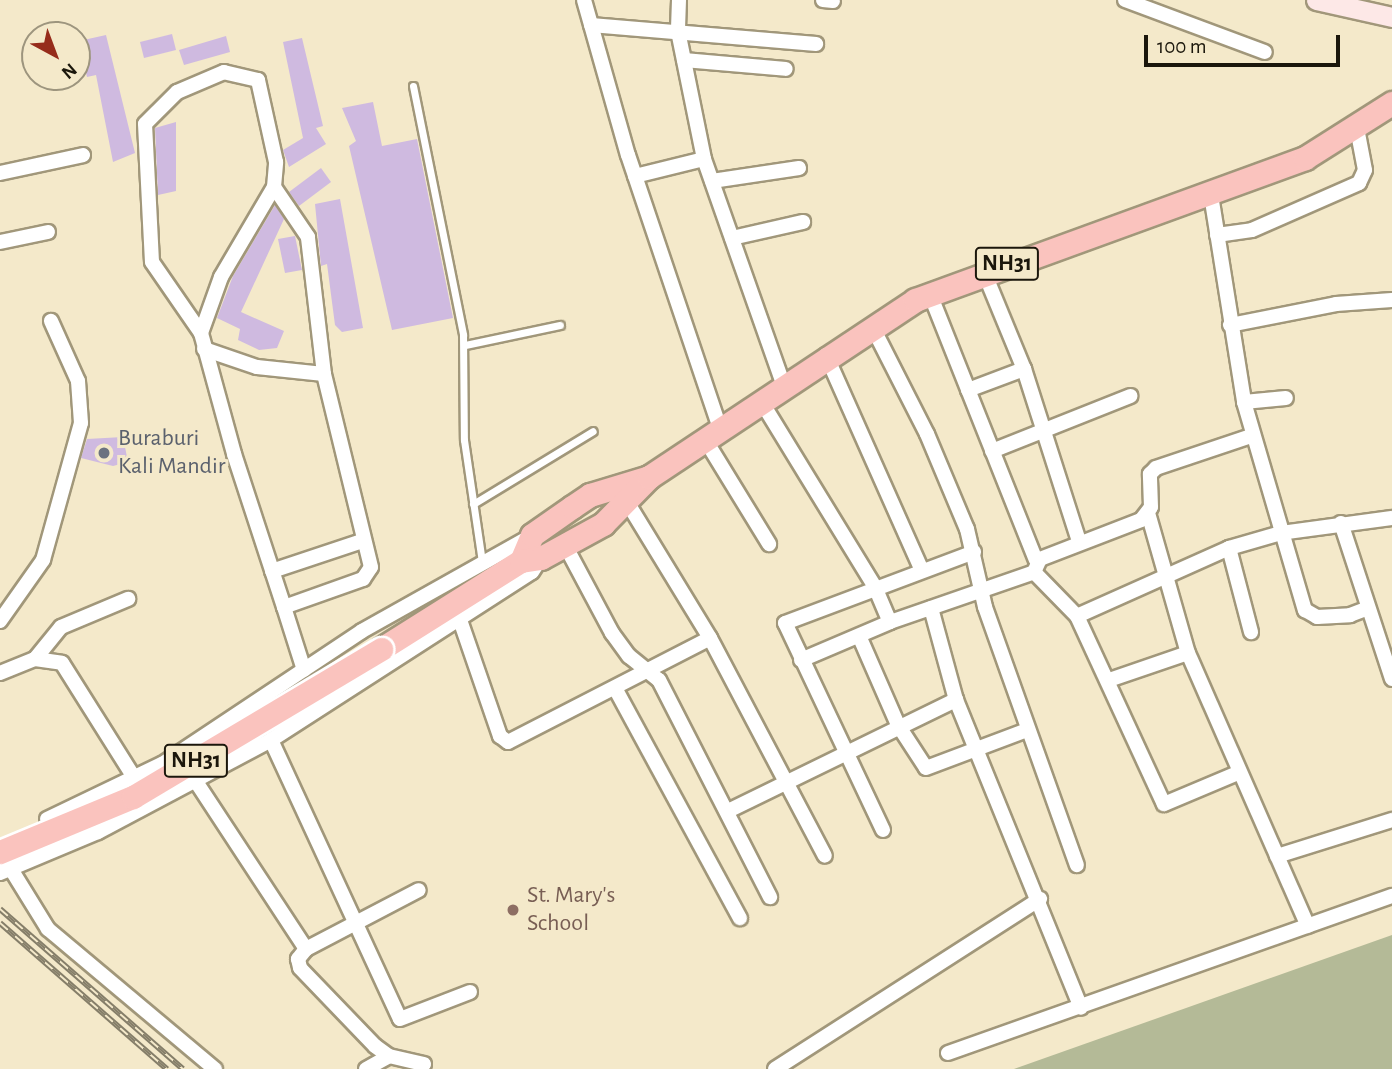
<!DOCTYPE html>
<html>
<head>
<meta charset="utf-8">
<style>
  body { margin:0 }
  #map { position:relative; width:1392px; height:1069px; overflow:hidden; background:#f4e9ca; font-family:"Alegreya Sans",sans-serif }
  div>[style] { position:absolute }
  .green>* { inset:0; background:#b4ba97 }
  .building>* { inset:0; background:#cfbae0 }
  .roads { filter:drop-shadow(2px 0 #a1977a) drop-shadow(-2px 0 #a1977a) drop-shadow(0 2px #a1977a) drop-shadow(0 -2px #a1977a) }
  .service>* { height:7px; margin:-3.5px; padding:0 3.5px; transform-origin:3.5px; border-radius:3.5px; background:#fff }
  .minor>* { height:14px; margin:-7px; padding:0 7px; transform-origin:7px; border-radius:7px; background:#fff }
  .secondary>* { height:19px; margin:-9.5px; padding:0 9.5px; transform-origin:9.5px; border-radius:9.5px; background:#fde8e7 }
  .trunk>* { height:23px; margin:-11.5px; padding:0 11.5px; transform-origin:11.5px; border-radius:11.5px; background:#fac3be }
  .rail>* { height:6px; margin-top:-3px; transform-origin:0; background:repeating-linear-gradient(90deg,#f4e9ca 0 10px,#857e69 0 20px); box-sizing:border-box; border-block:2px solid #857e69 }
  .bridges { filter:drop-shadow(2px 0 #fff) drop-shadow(-2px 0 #fff) drop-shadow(0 2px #fff) drop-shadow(0 -2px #fff) }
  .trunk-bridge>* { height:23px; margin:-11.5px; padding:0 11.5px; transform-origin:11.5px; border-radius:11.5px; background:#fac3be }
  .dots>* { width:19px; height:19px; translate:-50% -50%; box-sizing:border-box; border:4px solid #f4e9ca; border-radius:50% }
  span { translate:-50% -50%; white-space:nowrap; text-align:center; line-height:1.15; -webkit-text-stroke:6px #f4e9ca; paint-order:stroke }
  .shield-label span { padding:2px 5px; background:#f4e9ca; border:2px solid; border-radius:5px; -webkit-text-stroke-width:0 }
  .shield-label { font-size:23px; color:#1b170c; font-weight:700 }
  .worship-label { font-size:24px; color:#5b616d }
  .left { translate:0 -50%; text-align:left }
  .education-label { font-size:24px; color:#785e54 }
  .north { position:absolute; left:21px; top:21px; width:70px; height:70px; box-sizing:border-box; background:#f4e9ca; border:2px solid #9d957e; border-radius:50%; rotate:139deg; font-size:19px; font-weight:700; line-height:28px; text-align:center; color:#1b170c }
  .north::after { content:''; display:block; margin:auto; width:24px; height:32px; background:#962c1b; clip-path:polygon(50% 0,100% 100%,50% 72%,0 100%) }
  .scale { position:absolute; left:1144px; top:35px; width:196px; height:32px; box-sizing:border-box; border:4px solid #1b170c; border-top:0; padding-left:9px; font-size:21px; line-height:24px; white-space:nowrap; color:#1b170c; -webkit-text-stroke:5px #f4e9ca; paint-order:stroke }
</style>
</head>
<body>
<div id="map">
  <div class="green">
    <div style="clip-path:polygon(1392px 935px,1392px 1069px,1014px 1069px)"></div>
  </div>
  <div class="building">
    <div style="clip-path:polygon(172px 34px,176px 50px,144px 58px,140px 42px)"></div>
    <div style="clip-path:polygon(106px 35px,135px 153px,113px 162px,96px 75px,87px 77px,79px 41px)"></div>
    <div style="clip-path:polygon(226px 36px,230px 52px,184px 65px,179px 50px)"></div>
    <div style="clip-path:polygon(302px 38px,323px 126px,316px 128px,326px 144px,289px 167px,283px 150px,303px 138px,283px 42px)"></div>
    <div style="clip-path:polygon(373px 102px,382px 146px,417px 139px,453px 318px,392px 330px,349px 146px,356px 141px,342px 108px)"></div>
    <div style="clip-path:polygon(176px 122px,176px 191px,158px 195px,155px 128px)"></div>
    <div style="clip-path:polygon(321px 168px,331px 182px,299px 206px,289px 192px)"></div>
    <div style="clip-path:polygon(340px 199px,363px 328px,342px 332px,335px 325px,327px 264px,321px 266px,315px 204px)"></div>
    <div style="clip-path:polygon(275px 205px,284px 219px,241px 312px,284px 331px,277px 348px,259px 350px,238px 340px,240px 329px,217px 318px,233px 276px)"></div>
    <div style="clip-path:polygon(295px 236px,302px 270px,285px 273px,278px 239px)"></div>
    <div style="clip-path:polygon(123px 437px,128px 462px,113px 466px,81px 458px,87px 439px)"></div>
  </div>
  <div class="roads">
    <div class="service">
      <div style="left:413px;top:86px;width:254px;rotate:78.6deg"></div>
      <div style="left:463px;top:335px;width:105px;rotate:89.5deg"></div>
      <div style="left:464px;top:440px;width:123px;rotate:81.6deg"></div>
      <div style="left:465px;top:345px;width:97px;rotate:-11.9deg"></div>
      <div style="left:473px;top:504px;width:140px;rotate:-31.3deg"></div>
    </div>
    <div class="minor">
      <div style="left:584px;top:0;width:161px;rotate:74.2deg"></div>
      <div style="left:628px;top:155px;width:291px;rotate:71.4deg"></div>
      <div style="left:679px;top:0;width:31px;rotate:92deg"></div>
      <div style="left:678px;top:31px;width:131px;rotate:78.5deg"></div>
      <div style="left:704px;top:159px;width:241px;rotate:70.6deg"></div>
      <div style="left:823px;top:0;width:10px;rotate:6deg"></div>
      <div style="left:1125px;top:0;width:149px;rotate:20.4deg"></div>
      <div style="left:591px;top:25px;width:226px;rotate:4.8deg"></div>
      <div style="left:684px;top:60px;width:102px;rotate:5deg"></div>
      <div style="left:0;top:173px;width:85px;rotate:-12.2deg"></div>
      <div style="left:635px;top:176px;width:71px;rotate:-13.8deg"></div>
      <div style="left:712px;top:181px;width:88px;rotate:-8.5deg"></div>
      <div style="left:1211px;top:195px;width:210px;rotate:80.9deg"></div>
      <div style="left:1244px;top:402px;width:217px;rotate:73.7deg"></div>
      <div style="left:1305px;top:610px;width:14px;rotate:30deg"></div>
      <div style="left:1317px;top:617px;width:33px;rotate:-3deg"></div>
      <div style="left:1350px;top:615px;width:19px;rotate:-21deg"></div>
      <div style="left:1217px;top:235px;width:35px;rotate:-8deg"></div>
      <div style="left:1252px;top:230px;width:117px;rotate:-23.7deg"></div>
      <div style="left:1359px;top:183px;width:14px;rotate:-65deg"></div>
      <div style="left:1365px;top:170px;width:43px;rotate:-100.8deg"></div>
      <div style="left:732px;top:238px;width:73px;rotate:-12.7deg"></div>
      <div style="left:0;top:242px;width:49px;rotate:-11.8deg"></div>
      <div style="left:984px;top:272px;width:105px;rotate:67.6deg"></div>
      <div style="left:1024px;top:369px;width:181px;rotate:72.3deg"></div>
      <div style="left:930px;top:294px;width:286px;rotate:68.3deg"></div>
      <div style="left:1230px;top:325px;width:108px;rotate:-11.2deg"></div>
      <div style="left:1336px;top:304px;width:56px;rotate:-4.1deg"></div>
      <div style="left:872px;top:326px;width:121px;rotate:63deg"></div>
      <div style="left:927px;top:434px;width:103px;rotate:67.2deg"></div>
      <div style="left:967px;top:529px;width:80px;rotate:77deg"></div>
      <div style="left:985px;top:607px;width:274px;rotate:70.4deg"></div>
      <div style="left:201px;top:333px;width:59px;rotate:-70.3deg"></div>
      <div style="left:221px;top:277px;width:104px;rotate:-59.5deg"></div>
      <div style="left:204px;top:349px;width:56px;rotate:18.8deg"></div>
      <div style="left:257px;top:367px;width:67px;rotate:6deg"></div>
      <div style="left:826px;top:355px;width:236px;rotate:66deg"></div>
      <div style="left:968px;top:390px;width:60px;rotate:-20.6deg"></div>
      <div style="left:761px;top:401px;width:218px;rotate:58.5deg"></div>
      <div style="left:875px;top:587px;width:38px;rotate:67deg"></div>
      <div style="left:1244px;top:402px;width:42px;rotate:-5.4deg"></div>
      <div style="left:706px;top:441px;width:121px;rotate:58.5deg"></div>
      <div style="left:992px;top:451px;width:149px;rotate:-21.7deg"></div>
      <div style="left:627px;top:502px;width:159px;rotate:58.6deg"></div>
      <div style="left:710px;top:638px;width:246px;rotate:62.2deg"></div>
      <div style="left:1148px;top:513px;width:146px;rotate:74.1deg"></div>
      <div style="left:1188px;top:653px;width:298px;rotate:66.3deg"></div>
      <div style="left:1341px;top:523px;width:164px;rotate:71.9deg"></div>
      <div style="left:565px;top:545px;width:100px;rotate:61.9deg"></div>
      <div style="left:612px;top:633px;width:29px;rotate:54deg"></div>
      <div style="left:629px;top:656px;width:38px;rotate:39deg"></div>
      <div style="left:659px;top:680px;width:244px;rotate:62.9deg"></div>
      <div style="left:1229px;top:548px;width:87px;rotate:75.3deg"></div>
      <div style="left:272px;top:571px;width:95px;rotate:-18.4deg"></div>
      <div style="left:1034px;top:572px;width:62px;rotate:45.7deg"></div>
      <div style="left:1077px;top:616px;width:207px;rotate:65.2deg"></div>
      <div style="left:1164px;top:804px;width:82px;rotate:-22.8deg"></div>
      <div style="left:284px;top:607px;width:84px;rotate:-19.5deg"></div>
      <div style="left:363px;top:579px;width:14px;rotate:-56deg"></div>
      <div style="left:371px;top:567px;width:199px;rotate:-103.7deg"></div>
      <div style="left:324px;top:374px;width:138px;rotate:-96.7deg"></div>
      <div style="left:308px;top:237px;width:60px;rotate:-124.2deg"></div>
      <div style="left:274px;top:187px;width:25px;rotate:-85deg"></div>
      <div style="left:276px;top:162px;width:84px;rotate:-102.4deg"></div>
      <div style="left:258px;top:80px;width:35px;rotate:-167deg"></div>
      <div style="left:224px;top:72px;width:51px;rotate:156.9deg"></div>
      <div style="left:177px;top:92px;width:45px;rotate:135deg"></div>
      <div style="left:145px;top:124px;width:138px;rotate:87.1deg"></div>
      <div style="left:152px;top:262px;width:86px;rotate:55.4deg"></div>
      <div style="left:201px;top:333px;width:125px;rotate:74.7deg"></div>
      <div style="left:234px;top:454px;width:161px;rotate:71.9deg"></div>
      <div style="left:284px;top:607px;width:66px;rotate:72.4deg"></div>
      <div style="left:931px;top:608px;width:95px;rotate:74.8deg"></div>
      <div style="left:956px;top:700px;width:332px;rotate:67.9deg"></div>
      <div style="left:1077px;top:616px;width:167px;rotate:-24.1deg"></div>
      <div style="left:1229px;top:548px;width:54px;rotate:-16.1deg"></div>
      <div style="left:1281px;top:533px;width:112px;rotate:-7.7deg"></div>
      <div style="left:459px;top:617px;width:126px;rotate:71deg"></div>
      <div style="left:500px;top:736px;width:10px;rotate:37deg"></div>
      <div style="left:508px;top:742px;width:227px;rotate:-27.2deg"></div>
      <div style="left:0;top:621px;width:75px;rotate:-54.8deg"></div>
      <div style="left:43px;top:560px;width:142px;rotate:-74.5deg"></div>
      <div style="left:81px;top:423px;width:42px;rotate:-94.1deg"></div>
      <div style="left:78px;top:381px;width:66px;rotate:-114.2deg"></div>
      <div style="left:860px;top:638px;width:95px;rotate:66.4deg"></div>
      <div style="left:898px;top:725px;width:51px;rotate:56.9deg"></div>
      <div style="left:926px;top:768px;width:108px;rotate:-20.6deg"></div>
      <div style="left:35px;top:659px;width:41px;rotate:-50.9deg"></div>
      <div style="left:61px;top:627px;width:73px;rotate:-22.7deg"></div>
      <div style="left:801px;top:660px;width:97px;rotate:-23.1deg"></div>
      <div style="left:890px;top:622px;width:152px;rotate:-19.1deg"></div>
      <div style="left:1034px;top:572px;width:14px;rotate:-65deg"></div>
      <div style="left:1040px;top:559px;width:108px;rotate:-21.1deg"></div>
      <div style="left:1141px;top:520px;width:16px;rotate:-52deg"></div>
      <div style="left:1151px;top:507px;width:33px;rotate:-92deg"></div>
      <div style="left:1150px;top:474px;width:8px;rotate:-45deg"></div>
      <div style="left:1156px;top:468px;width:100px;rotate:-18.6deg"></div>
      <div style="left:0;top:673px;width:38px;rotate:-22deg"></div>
      <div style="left:35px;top:659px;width:27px;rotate:8deg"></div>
      <div style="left:62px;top:663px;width:137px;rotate:57.8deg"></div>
      <div style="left:1109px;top:680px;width:83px;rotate:-18.9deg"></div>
      <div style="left:615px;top:688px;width:262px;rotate:61.5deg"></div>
      <div style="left:271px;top:740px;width:307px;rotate:65.2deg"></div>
      <div style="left:400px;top:1019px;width:75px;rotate:-21.1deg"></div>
      <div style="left:193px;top:777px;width:206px;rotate:56.7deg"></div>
      <div style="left:306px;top:949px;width:127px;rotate:-27.6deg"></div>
      <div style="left:728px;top:811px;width:254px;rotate:-26deg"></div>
      <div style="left:47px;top:819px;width:127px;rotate:-25.6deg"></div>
      <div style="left:162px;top:764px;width:240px;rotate:-33.6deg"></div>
      <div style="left:362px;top:631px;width:194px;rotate:-29.3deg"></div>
      <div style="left:883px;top:830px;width:229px;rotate:-115.3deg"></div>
      <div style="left:785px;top:623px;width:202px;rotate:-20.6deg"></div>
      <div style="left:1277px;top:856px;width:121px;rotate:-17.4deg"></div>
      <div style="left:6px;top:861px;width:80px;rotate:58.3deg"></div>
      <div style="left:48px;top:929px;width:218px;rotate:40deg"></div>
      <div style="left:0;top:873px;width:106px;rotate:-22.7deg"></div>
      <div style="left:98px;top:832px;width:196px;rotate:-28deg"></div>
      <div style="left:271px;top:740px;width:310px;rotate:-32.8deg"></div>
      <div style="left:532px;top:572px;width:17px;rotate:-57deg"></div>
      <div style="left:306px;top:949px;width:13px;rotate:129deg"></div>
      <div style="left:298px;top:959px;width:9px;rotate:77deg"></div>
      <div style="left:300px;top:968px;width:108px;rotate:46.1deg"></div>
      <div style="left:375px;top:1046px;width:17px;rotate:36deg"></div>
      <div style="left:389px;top:1056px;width:36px;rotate:13deg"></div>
      <div style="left:948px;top:1053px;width:471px;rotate:-19.5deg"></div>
      <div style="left:366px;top:1069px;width:26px;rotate:-29deg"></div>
      <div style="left:775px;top:1069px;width:315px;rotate:-32.7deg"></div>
    </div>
    <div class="secondary">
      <div style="left:1316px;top:0;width:78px;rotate:12.6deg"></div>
    </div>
    <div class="trunk">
      <div style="left:521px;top:561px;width:28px;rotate:-67deg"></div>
      <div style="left:532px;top:535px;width:49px;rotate:-35deg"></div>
      <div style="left:572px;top:507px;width:22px;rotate:-34deg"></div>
      <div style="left:590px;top:495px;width:62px;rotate:-17deg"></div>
      <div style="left:381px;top:649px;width:165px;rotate:-32.2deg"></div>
      <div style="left:521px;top:561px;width:20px;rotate:-9deg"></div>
      <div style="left:541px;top:558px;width:71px;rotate:-28.7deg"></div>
      <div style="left:603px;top:524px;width:66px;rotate:-45.6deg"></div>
      <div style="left:649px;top:477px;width:320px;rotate:-33.6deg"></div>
      <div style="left:915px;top:300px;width:415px;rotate:-20deg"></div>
      <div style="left:1305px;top:158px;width:103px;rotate:-32.3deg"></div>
    </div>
  </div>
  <div class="rail">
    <div style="left:0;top:909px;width:243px;rotate:41.2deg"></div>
    <div style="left:0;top:923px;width:222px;rotate:41.2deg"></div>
  </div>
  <div class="bridges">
    <div class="trunk-bridge">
      <div style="left:0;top:852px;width:144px;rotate:-22.5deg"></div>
      <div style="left:133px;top:797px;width:289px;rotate:-30.8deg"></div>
    </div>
  </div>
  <div class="dots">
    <div style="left:104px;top:453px;background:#6b7280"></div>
    <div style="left:513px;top:910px;background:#8d6e63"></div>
  </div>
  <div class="shield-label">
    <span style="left:1007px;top:264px">NH31</span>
    <span style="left:196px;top:761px">NH31</span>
  </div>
  <div class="worship-label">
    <span class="left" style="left:118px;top:453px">Buraburi<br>Kali Mandir</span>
  </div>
  <div class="education-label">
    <span class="left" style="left:527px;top:910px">St. Mary's<br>School</span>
  </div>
  <div class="north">N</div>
  <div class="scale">100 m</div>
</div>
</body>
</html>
